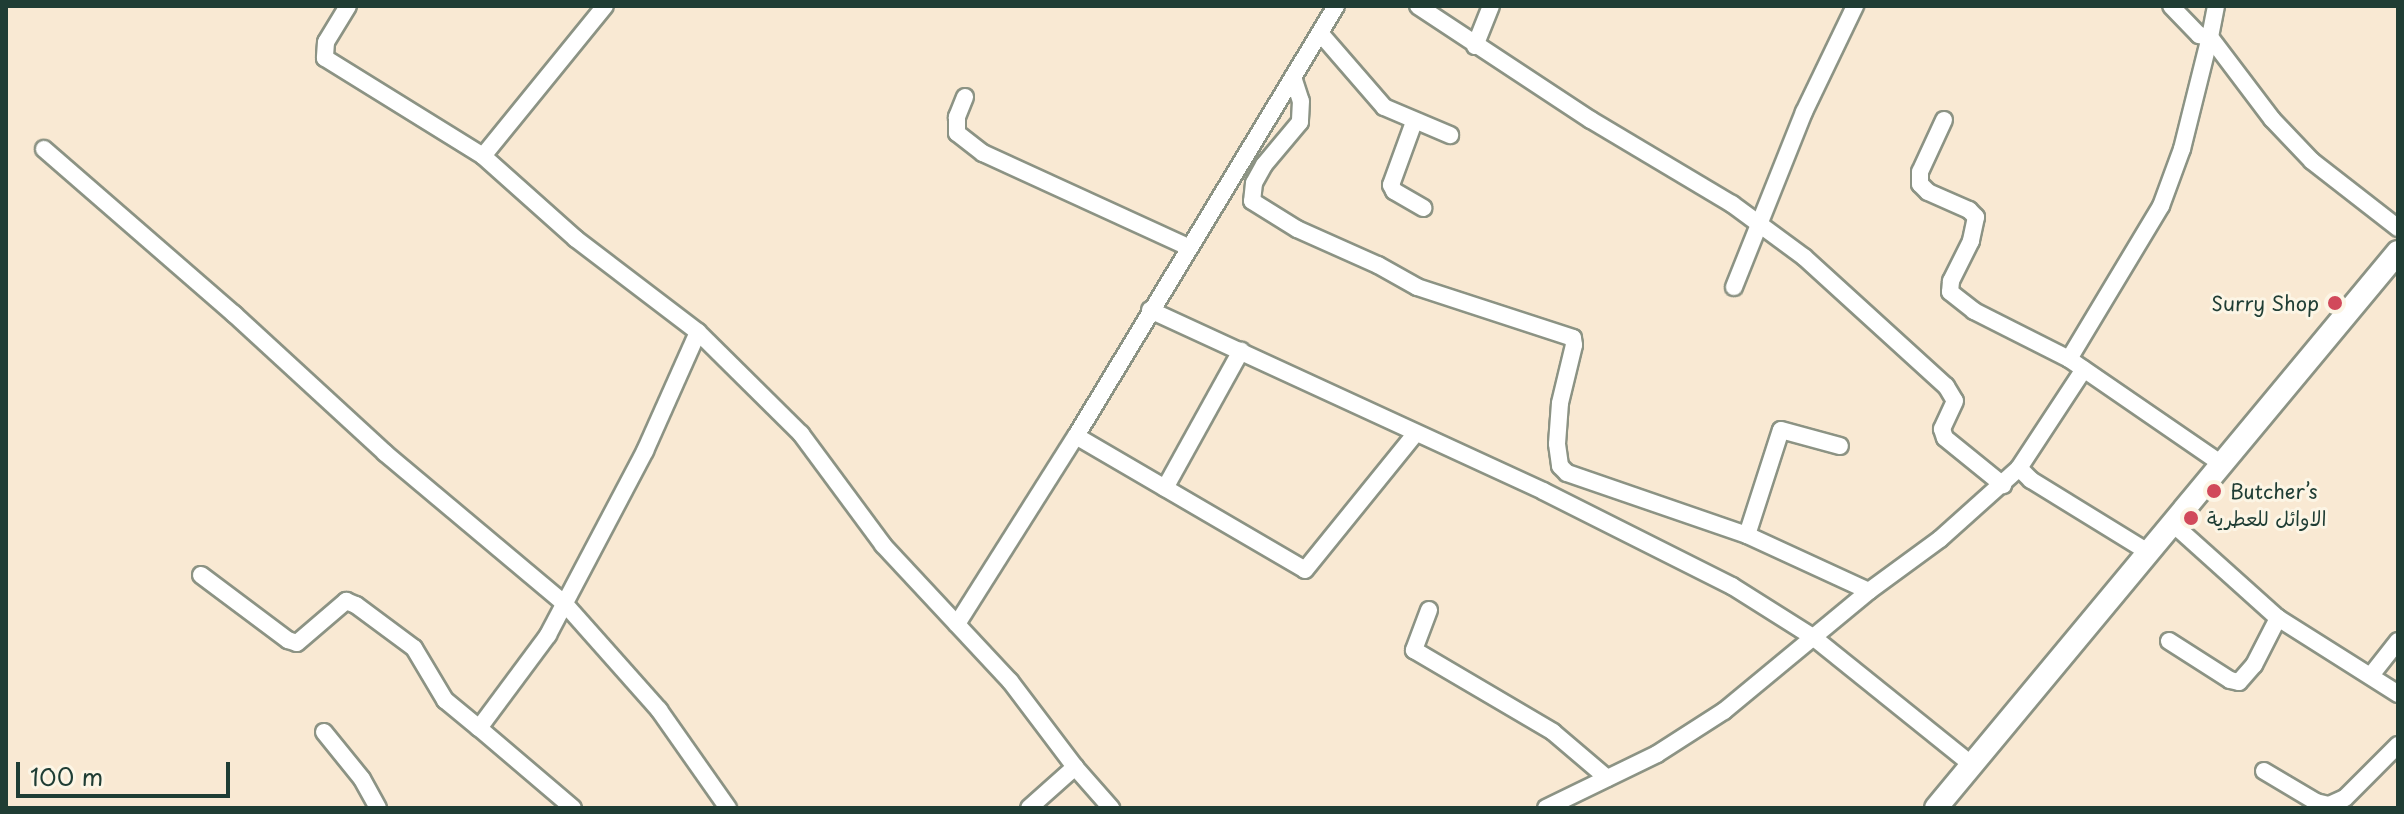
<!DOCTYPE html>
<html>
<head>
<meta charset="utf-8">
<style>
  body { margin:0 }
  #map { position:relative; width:2404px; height:814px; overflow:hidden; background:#f9e9d3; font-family:"Playpen Sans","Playpen Sans Arabic",sans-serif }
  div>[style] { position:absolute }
  .roads { filter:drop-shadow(2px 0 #8c9384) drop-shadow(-2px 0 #8c9384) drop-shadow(0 2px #8c9384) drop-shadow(0 -2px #8c9384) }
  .street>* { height:16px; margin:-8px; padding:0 8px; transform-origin:8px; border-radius:8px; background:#fff }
  .secondary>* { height:22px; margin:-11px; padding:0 11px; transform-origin:11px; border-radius:11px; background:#fff }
  .dots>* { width:22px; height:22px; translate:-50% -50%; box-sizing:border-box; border:4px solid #fcf5e5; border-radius:50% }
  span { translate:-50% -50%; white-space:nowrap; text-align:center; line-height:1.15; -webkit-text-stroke:6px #fcf5e5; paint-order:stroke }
  .poi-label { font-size:20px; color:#1f3d34 }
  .right { translate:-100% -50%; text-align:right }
  .left { translate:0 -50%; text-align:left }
  .frame { position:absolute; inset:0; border:8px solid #1f3d34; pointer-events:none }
  .scale { position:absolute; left:16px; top:762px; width:214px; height:36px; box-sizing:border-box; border:4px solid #1f3d34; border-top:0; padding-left:10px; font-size:24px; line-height:28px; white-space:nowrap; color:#1f3d34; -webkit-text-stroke:6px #fcf5e5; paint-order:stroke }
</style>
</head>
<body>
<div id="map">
  <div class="roads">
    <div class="street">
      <div style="left:348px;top:6px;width:42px;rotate:121.4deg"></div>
      <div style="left:326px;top:42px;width:16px;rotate:94deg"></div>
      <div style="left:325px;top:58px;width:186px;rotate:31.8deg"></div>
      <div style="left:483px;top:156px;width:125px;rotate:41.7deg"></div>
      <div style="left:576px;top:239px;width:153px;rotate:37.3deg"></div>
      <div style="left:698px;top:332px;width:145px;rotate:44.7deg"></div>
      <div style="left:801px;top:434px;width:138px;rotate:53.5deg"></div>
      <div style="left:883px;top:545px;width:186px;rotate:47deg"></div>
      <div style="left:1010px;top:681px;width:108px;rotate:52.9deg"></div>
      <div style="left:1075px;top:767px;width:55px;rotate:48.7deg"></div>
      <div style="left:1418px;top:6px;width:207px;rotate:33.4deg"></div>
      <div style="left:1591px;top:120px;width:164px;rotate:30.8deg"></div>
      <div style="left:1732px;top:204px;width:89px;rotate:36.4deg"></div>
      <div style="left:1804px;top:257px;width:192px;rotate:42.3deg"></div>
      <div style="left:1946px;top:386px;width:17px;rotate:59deg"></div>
      <div style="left:1955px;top:401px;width:31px;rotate:115deg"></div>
      <div style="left:1942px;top:429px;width:9px;rotate:72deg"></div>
      <div style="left:1945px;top:438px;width:75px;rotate:39deg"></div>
      <div style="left:2216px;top:6px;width:32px;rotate:101deg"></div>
      <div style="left:2210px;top:37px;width:103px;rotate:52.9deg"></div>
      <div style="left:2272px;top:119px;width:58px;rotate:46.4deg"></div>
      <div style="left:2312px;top:161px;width:109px;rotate:37.9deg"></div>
      <div style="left:1320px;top:33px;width:98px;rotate:49.1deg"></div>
      <div style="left:1384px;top:107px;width:72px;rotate:23deg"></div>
      <div style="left:1475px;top:46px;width:43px;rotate:-68.2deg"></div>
      <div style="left:1293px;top:77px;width:25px;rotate:72deg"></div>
      <div style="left:1301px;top:101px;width:21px;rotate:93deg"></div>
      <div style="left:1300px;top:122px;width:56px;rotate:129.9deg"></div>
      <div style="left:1264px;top:165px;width:21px;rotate:119deg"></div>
      <div style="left:1254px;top:183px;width:18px;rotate:96deg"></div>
      <div style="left:1252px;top:201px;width:53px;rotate:31.9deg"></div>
      <div style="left:1297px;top:229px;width:89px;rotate:24deg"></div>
      <div style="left:1378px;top:265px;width:45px;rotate:29.4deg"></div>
      <div style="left:1417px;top:287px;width:164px;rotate:18.1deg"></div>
      <div style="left:1573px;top:338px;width:7px;rotate:82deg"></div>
      <div style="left:1574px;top:345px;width:60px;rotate:103.6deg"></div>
      <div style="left:1560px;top:403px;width:41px;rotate:94.2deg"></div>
      <div style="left:1557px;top:444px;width:22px;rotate:82deg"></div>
      <div style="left:1560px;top:466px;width:10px;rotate:45deg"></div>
      <div style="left:1567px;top:473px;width:190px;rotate:19deg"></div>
      <div style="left:1747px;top:535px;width:134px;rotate:24.7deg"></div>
      <div style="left:965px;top:97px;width:22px;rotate:112deg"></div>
      <div style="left:957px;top:117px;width:16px;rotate:90deg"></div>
      <div style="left:957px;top:133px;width:33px;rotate:38deg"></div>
      <div style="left:983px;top:153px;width:226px;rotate:24.6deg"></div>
      <div style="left:1944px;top:120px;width:57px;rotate:114.8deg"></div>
      <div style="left:1920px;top:172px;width:12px;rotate:90deg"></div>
      <div style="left:1920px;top:184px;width:11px;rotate:45deg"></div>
      <div style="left:1928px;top:192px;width:45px;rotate:23.7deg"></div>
      <div style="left:1969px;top:210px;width:10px;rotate:45deg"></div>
      <div style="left:1976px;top:217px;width:25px;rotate:102deg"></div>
      <div style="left:1971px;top:241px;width:45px;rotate:116.6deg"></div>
      <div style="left:1951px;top:281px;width:11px;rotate:95deg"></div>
      <div style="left:1950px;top:292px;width:31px;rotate:38deg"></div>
      <div style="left:1974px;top:311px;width:106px;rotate:26.8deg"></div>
      <div style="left:2069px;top:359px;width:186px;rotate:34.5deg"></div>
      <div style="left:1414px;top:122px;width:67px;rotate:110.1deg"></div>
      <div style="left:1391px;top:185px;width:7px;rotate:63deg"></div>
      <div style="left:1394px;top:191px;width:34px;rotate:30deg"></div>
      <div style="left:44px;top:149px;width:252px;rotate:41deg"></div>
      <div style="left:234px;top:314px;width:205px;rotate:42.6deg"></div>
      <div style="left:385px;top:453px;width:235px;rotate:40deg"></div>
      <div style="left:565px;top:604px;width:142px;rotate:48.4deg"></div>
      <div style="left:659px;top:710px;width:120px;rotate:54.9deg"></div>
      <div style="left:483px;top:156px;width:193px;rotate:-50.9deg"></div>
      <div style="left:1734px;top:287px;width:188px;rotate:-68.2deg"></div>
      <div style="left:1804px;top:112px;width:118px;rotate:-64.3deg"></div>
      <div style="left:1150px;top:310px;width:433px;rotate:24.7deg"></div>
      <div style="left:1543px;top:491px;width:212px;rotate:26.7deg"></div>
      <div style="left:1732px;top:586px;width:96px;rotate:32.2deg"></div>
      <div style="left:1813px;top:637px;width:203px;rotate:38.8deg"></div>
      <div style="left:2069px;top:359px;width:179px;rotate:-59deg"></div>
      <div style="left:2161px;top:206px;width:61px;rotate:-69.8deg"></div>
      <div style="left:2182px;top:149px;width:115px;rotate:-76deg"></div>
      <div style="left:2210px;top:37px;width:11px;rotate:-170deg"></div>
      <div style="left:2199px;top:35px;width:40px;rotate:-134deg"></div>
      <div style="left:1076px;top:436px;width:265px;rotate:30.3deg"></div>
      <div style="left:1305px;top:570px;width:175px;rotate:-51deg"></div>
      <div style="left:2019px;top:468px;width:17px;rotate:45deg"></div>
      <div style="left:2031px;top:480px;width:137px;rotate:31.6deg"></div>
      <div style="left:1165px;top:488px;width:157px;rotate:-61deg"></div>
      <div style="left:2172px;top:523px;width:142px;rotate:41.9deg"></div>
      <div style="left:2278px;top:618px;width:142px;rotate:32.3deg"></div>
      <div style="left:1747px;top:535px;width:110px;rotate:-72.1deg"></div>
      <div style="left:1781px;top:430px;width:61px;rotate:15.2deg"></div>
      <div style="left:201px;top:575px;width:109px;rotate:36.8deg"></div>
      <div style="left:288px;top:640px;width:9px;rotate:18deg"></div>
      <div style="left:297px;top:643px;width:65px;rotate:-40.6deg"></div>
      <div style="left:346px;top:601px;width:11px;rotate:22deg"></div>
      <div style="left:356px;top:605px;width:72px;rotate:36.6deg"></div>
      <div style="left:414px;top:648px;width:61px;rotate:59.2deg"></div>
      <div style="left:445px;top:700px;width:44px;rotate:39.5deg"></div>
      <div style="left:1429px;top:610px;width:43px;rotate:110.6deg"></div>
      <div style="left:1414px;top:650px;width:161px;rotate:30.5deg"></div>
      <div style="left:1553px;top:732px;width:71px;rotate:40.4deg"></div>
      <div style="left:957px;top:624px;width:222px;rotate:-57.7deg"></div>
      <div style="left:1076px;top:436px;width:502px;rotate:-58.84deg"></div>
      <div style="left:2169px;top:641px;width:72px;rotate:32.6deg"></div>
      <div style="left:2230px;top:680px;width:9px;rotate:13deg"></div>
      <div style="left:2239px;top:682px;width:23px;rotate:-49deg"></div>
      <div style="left:2254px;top:665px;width:53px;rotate:-62.9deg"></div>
      <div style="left:2372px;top:674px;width:42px;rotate:-51.8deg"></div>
      <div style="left:324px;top:732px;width:60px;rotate:51deg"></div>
      <div style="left:362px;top:779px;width:33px;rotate:61deg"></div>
      <div style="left:2264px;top:771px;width:61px;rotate:30.8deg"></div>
      <div style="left:2316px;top:802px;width:13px;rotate:13deg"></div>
      <div style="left:2329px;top:805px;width:17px;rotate:-24deg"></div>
      <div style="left:2345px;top:798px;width:75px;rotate:-45deg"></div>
      <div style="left:573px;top:808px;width:123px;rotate:-139.6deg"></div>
      <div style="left:479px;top:728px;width:116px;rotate:-53.4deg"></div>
      <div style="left:548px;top:635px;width:208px;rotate:-62.2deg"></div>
      <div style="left:645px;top:451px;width:130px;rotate:-66deg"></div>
      <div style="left:1029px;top:808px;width:62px;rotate:-41.7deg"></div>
      <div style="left:1546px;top:808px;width:123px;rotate:-25.9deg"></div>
      <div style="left:1657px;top:754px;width:80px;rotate:-32.7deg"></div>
      <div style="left:1724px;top:711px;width:188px;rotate:-39.6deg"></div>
      <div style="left:1869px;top:591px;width:88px;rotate:-36.2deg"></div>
      <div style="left:1940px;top:539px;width:106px;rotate:-41.9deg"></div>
      <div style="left:2019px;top:468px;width:118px;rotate:-56.7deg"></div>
    </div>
    <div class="secondary">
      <div style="left:1936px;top:808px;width:723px;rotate:-50.28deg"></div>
    </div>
  </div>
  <div class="dots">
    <div style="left:2335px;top:303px;background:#d1495b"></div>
    <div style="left:2214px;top:491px;background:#d1495b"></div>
    <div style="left:2191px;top:518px;background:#d1495b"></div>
  </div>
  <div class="poi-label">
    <span class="right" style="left:2319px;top:303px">Surry Shop</span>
    <span class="left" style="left:2230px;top:491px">Butcher’s</span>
    <span class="left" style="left:2207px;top:518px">الاوائل للعطرية</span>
  </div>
  <div class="frame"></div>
  <div class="scale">100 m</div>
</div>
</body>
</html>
